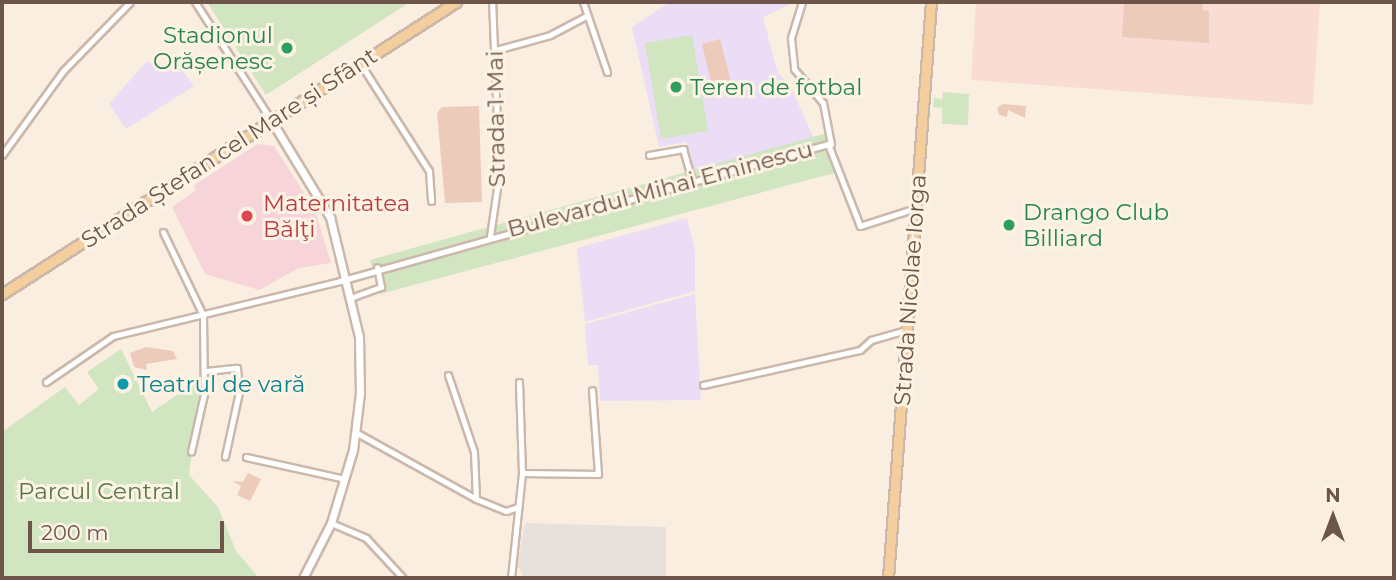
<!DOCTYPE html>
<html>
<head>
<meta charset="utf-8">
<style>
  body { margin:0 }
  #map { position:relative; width:1396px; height:580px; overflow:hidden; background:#faeee0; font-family:Montserrat,sans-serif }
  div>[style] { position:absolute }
  .commercial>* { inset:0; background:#f9ddd4 }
  .industrial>* { inset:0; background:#e8e1db }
  .education>* { inset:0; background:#ebddf6 }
  .medical>* { inset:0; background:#f7d4da }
  .green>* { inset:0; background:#d1e5c0 }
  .building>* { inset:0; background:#edcbba }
  .roads { filter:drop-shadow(2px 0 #cbb8ab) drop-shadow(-2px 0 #cbb8ab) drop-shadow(0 2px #cbb8ab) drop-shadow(0 -2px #cbb8ab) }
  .minor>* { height:5px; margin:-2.5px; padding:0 2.5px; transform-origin:2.5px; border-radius:2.5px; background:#fff }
  .tertiary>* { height:7px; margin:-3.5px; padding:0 3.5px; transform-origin:3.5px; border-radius:3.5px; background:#fff }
  .primary>* { height:9px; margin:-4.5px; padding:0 4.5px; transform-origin:4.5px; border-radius:4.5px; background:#f4cf9d }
  .dots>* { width:19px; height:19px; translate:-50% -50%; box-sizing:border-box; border:4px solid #fdf3e5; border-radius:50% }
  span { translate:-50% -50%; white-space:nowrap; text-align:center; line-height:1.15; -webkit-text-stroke:6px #fdf3e5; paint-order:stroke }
  .leisure-label { font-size:23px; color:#27864d }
  .right { translate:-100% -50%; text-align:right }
  .left { translate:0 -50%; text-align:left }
  .street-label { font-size:23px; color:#6e554a }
  .health-label { font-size:23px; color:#be3a42 }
  .culture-label { font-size:23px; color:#0d838f }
  .park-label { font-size:23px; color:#577946 }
  .frame { position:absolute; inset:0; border:4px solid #6e554a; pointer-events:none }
  .north { position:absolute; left:1298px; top:482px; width:70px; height:70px; -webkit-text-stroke:5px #fdf3e5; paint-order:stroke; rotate:0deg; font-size:19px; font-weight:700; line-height:28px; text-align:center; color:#6e554a }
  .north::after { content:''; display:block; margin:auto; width:24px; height:32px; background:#6e554a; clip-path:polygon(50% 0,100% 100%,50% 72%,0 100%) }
  .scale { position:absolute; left:28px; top:521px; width:196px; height:32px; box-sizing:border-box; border:4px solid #6e554a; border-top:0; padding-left:9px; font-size:21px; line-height:24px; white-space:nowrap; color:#6e554a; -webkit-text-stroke:5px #fdf3e5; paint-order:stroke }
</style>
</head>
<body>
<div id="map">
  <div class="commercial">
    <div style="clip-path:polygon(976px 2px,1320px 2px,1313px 105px,971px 80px)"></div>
  </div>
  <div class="industrial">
    <div style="clip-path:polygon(525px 523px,666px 527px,666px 578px,524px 578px,517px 564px)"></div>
  </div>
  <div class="education">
    <div style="clip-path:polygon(670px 2px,795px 2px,763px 17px,778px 74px,789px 83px,815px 141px,695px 172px,686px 142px,659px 147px,632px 27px)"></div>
    <div style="clip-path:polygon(146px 62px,181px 68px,194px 86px,126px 129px,109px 104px)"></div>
    <div style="clip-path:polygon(687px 218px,695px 251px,695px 291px,585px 322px,577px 248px)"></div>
    <div style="clip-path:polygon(695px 294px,701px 400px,600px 401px,598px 365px,588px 365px,585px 324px)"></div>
  </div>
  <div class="medical">
    <div style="clip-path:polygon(258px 144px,274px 146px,315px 210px,331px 263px,299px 268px,259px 290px,205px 274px,172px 207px,196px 190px,194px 185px)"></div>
  </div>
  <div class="green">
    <div style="clip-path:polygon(207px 2px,410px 2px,266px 95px)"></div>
    <div style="clip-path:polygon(692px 35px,708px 131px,661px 139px,645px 43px)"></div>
    <div style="clip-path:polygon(943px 92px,969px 94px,968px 125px,942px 124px,942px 108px,933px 107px,934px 97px,942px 100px)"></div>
    <div style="clip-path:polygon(827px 133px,838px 172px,380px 294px,370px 260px)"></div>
    <div style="clip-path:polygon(121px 349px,152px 412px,201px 378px,189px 475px,218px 507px,236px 551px,259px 578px,2px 578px,2px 432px,65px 387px,79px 405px,99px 389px,87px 372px)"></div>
  </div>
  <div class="building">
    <div style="clip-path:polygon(1124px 2px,1203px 2px,1202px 10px,1209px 11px,1209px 43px,1122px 37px)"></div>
    <div style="clip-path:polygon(720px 39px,731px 82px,712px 86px,702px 44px)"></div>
    <div style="clip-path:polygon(1003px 104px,1026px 106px,1025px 118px,1008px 110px,1007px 117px,999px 115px,997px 108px)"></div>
    <div style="clip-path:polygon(479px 106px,482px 202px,445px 203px,437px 113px,442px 107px)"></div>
    <div style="clip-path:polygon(146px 347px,173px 351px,177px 359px,146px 364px,147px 370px,134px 367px,130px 353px)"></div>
    <div style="clip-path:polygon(248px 473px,261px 479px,250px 501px,237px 495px,241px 486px,232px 481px,243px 482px)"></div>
  </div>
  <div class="roads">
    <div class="minor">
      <div style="left:195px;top:2px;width:140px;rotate:57.2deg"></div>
      <div style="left:583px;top:2px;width:74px;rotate:71.1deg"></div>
      <div style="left:802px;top:2px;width:38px;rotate:107deg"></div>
      <div style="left:791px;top:38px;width:31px;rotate:84deg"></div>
      <div style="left:794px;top:69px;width:45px;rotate:49.5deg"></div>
      <div style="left:823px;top:103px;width:42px;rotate:79deg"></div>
      <div style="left:496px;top:50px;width:56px;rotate:-15.5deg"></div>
      <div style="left:550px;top:35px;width:41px;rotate:-27.8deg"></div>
      <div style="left:360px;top:63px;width:128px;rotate:57.4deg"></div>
      <div style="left:429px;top:171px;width:30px;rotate:86deg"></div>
      <div style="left:2px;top:155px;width:104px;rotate:-54deg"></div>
      <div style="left:63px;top:71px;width:96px;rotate:-45.8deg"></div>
      <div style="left:649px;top:155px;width:35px;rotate:-10deg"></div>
      <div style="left:683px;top:149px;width:32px;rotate:74deg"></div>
      <div style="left:163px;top:232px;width:92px;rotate:64.3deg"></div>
      <div style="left:203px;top:315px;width:79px;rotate:89.3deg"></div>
      <div style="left:204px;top:394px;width:59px;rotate:102.6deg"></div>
      <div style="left:490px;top:236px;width:63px;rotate:-81.7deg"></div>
      <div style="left:499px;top:174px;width:172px;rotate:-92.3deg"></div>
      <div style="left:353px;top:297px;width:30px;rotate:-20deg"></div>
      <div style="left:381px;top:287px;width:20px;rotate:-101deg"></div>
      <div style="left:206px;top:371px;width:31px;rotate:-6deg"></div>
      <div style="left:237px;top:368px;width:24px;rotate:85deg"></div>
      <div style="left:239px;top:392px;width:66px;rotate:102.3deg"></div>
      <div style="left:448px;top:375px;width:81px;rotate:71.3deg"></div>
      <div style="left:474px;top:452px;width:47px;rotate:87.6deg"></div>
      <div style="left:46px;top:382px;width:81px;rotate:-34.5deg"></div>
      <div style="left:113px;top:336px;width:234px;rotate:-13.6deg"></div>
      <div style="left:340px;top:281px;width:507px;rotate:-15.68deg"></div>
      <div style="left:828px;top:144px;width:88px;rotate:68.7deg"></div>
      <div style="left:860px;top:226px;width:59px;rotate:-17.8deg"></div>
      <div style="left:703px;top:385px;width:161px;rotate:-12.6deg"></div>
      <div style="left:860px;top:350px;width:15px;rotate:-42deg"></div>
      <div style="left:871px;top:340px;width:37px;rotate:-16deg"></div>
      <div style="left:357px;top:433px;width:136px;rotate:29deg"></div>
      <div style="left:476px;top:499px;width:32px;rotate:22deg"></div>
      <div style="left:506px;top:511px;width:13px;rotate:-18deg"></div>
      <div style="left:246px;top:457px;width:101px;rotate:12.5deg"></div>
      <div style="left:522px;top:473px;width:76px;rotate:0.8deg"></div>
      <div style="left:598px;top:474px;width:84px;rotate:-94.1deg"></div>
      <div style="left:331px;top:523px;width:38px;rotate:23deg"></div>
      <div style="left:366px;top:538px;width:54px;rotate:47.2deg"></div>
      <div style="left:511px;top:578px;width:106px;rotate:-84deg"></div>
      <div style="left:522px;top:473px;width:91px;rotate:-91.9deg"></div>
    </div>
    <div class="tertiary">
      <div style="left:271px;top:120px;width:114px;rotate:58.7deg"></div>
      <div style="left:330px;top:217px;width:123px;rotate:76.4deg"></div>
      <div style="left:359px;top:337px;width:56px;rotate:89deg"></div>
      <div style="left:360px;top:393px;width:57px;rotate:97deg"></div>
      <div style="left:353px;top:450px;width:76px;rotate:106.8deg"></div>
      <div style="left:331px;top:523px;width:62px;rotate:117deg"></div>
    </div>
    <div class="primary">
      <div style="left:2px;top:294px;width:540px;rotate:-32.75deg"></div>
      <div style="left:888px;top:578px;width:578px;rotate:-85.73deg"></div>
    </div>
  </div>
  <div class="dots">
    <div style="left:287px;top:48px;background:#2e9e5b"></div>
    <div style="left:676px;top:87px;background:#2e9e5b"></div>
    <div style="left:247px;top:216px;background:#e0444e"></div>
    <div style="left:1009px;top:225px;background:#2e9e5b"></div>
    <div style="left:123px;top:384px;background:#0f9aa8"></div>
  </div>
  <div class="leisure-label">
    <span class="right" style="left:273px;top:48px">Stadionul<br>Orășenesc</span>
    <span class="left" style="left:690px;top:87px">Teren de fotbal</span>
    <span class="left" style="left:1023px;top:225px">Drango Club<br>Billiard</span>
  </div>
  <div class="street-label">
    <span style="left:496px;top:119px;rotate:-91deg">Strada 1 Mai</span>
    <span style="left:229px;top:148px;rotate:-33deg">Strada Ștefan cel Mare și Sfânt</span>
    <span style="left:660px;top:189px;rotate:-15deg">Bulevardul Mihai Eminescu</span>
    <span style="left:910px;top:290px;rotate:-86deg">Strada Nicolae Iorga</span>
  </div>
  <div class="health-label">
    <span class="left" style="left:263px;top:216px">Maternitatea<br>Bălţi</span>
  </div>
  <div class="culture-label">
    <span class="left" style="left:137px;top:384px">Teatrul de vară</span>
  </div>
  <div class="park-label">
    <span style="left:99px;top:491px">Parcul Central</span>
  </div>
  <div class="frame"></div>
  <div class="north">N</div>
  <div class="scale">200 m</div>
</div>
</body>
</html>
